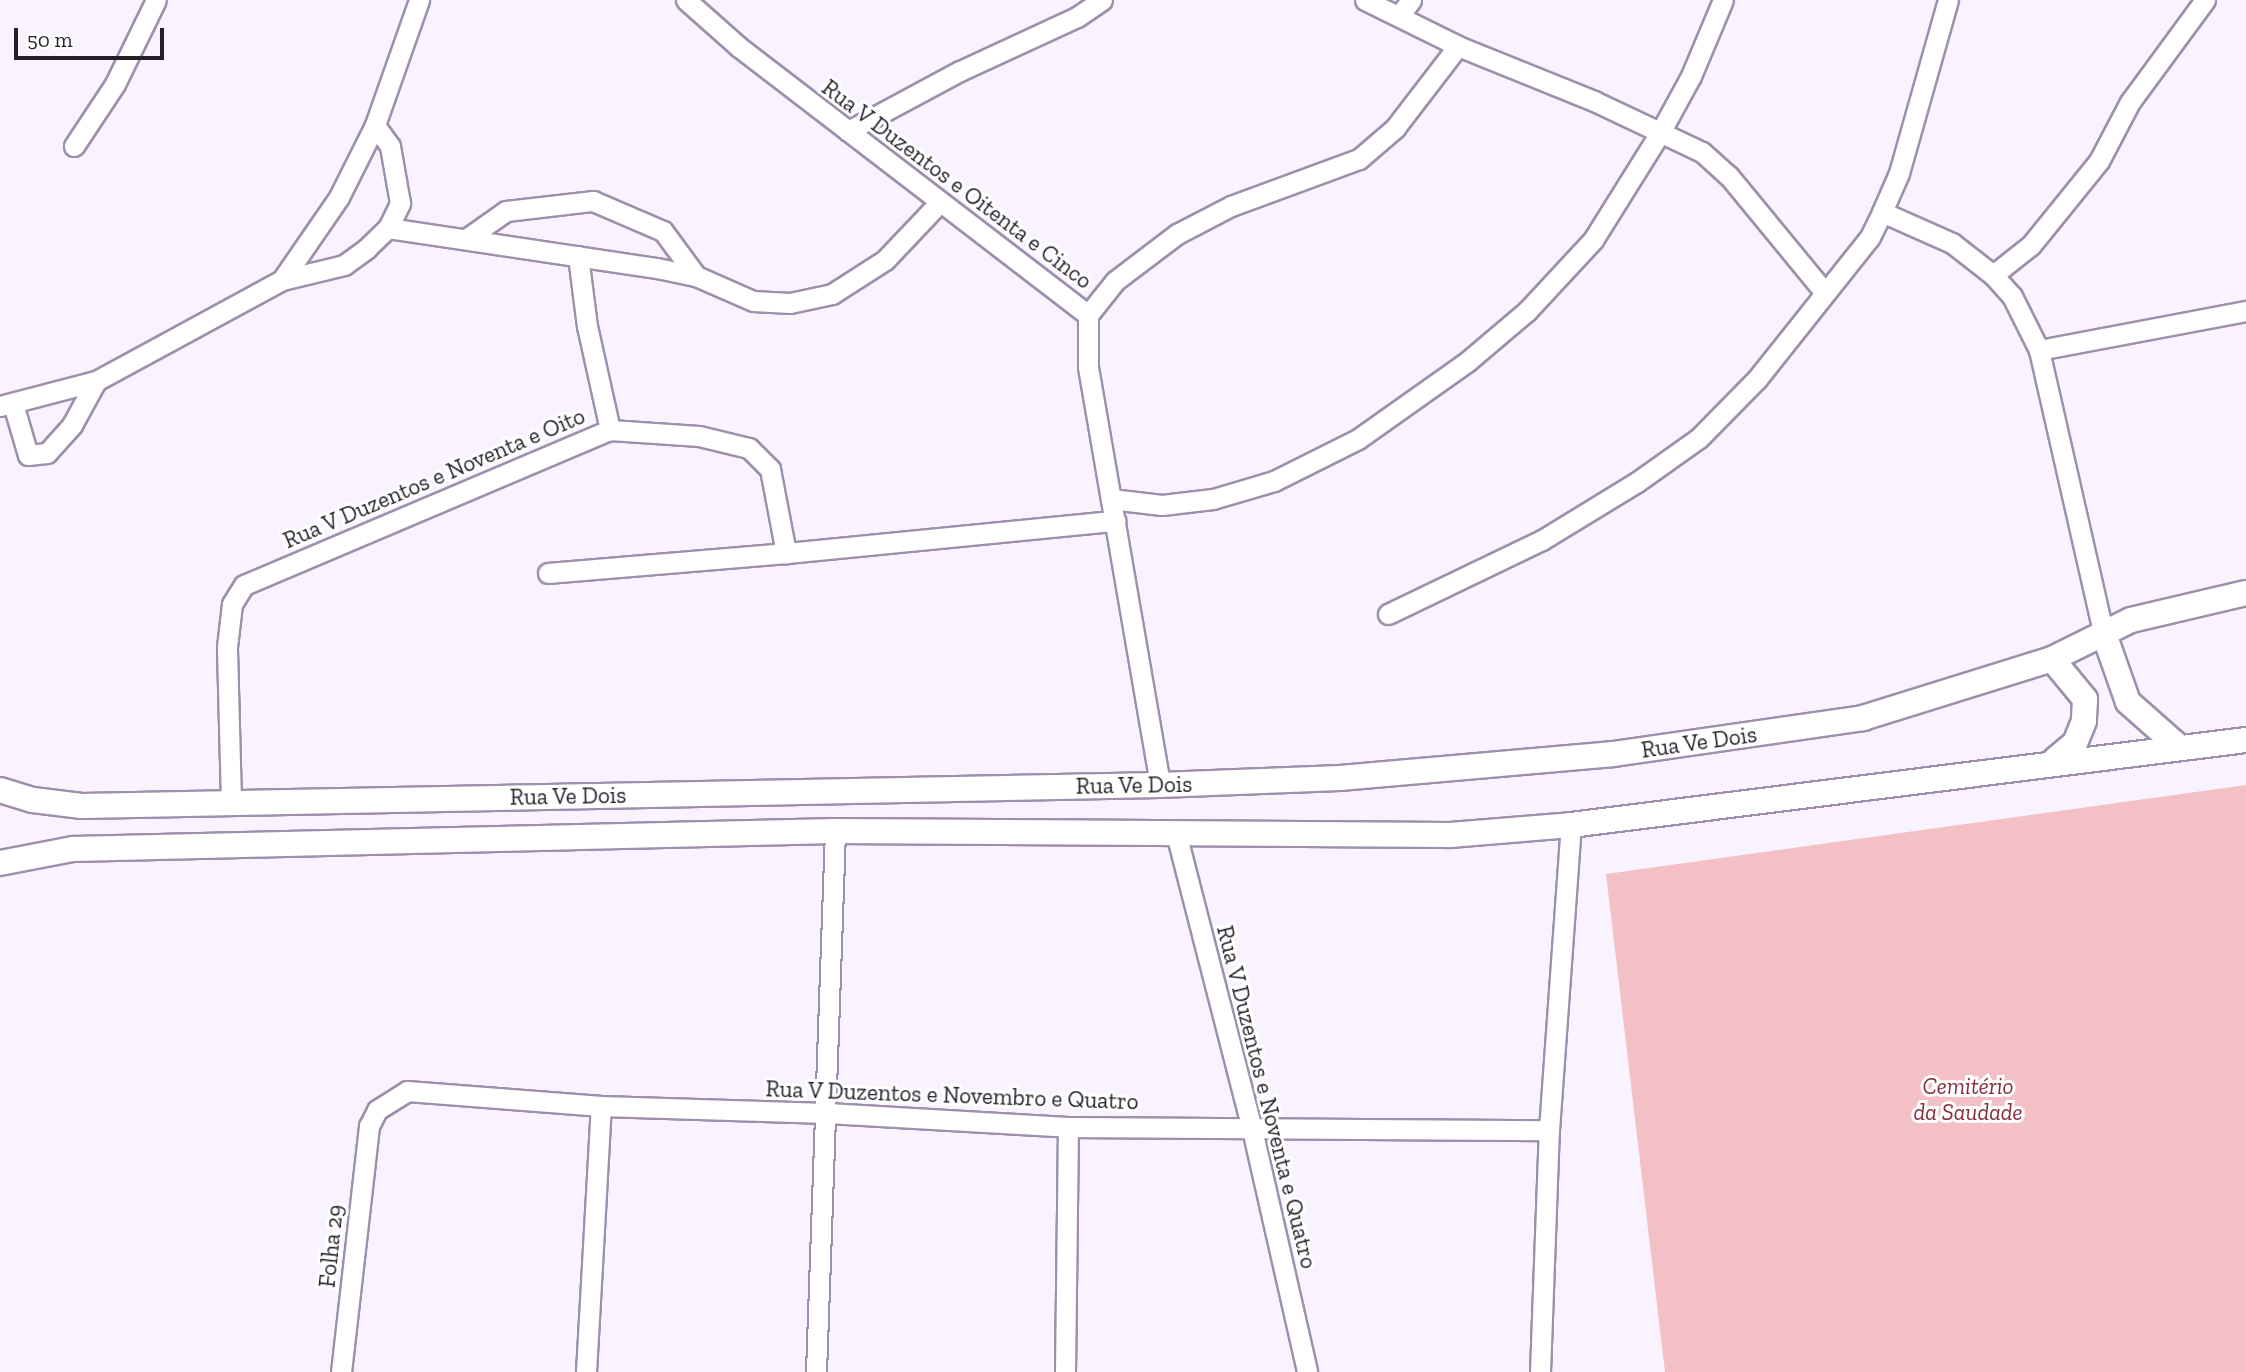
<!DOCTYPE html>
<html>
<head>
<meta charset="utf-8">
<style>
  body { margin:0 }
  #map { position:relative; width:2246px; height:1372px; overflow:hidden; background:#f9f3ff; font-family:"Zilla Slab",serif }
  div>[style] { position:absolute }
  .green>* { inset:0; background:#f3c0c6 }
  .roads { filter:drop-shadow(2px 0 #9e8fac) drop-shadow(-2px 0 #9e8fac) drop-shadow(0 2px #9e8fac) drop-shadow(0 -2px #9e8fac) }
  .minor>* { height:19px; margin:-9.5px; padding:0 9.5px; transform-origin:9.5px; border-radius:9.5px; background:#fff }
  .major>* { height:24px; margin:-12px; padding:0 12px; transform-origin:12px; border-radius:12px; background:#fff }
  span { translate:-50% -50%; white-space:nowrap; text-align:center; line-height:1.15; -webkit-text-stroke:6px #fff; paint-order:stroke }
  .street-label { font-size:23px; color:#241e29 }
  .park-label { font-size:23px; color:#862c40; font-style:italic }
  .scale { position:absolute; left:14px; top:28px; width:150px; height:32px; box-sizing:border-box; border:4px solid #241e29; border-top:0; padding-left:9px; font-size:21px; line-height:24px; white-space:nowrap; color:#241e29; -webkit-text-stroke:5px #fff; paint-order:stroke }
</style>
</head>
<body>
<div id="map">
  <div class="green">
    <div style="clip-path:polygon(2246px 785px,2246px 1372px,1665px 1372px,1606px 874px)"></div>
  </div>
  <div class="roads">
    <div class="minor">
      <div style="left:686px;top:0;width:71px;rotate:41.6deg"></div>
      <div style="left:739px;top:47px;width:440px;rotate:37.5deg"></div>
      <div style="left:1365px;top:0;width:104px;rotate:26.3deg"></div>
      <div style="left:1458px;top:46px;width:147px;rotate:22deg"></div>
      <div style="left:1594px;top:101px;width:119px;rotate:25.3deg"></div>
      <div style="left:1702px;top:152px;width:36px;rotate:42deg"></div>
      <div style="left:1729px;top:176px;width:151px;rotate:50.6deg"></div>
      <div style="left:1399px;top:16px;width:20px;rotate:-53deg"></div>
      <div style="left:848px;top:131px;width:127px;rotate:-28.2deg"></div>
      <div style="left:960px;top:71px;width:129px;rotate:-24.8deg"></div>
      <div style="left:1077px;top:17px;width:30px;rotate:-34deg"></div>
      <div style="left:74px;top:146px;width:74px;rotate:-56.5deg"></div>
      <div style="left:115px;top:84px;width:93px;rotate:-64deg"></div>
      <div style="left:1882px;top:212px;width:77px;rotate:23.9deg"></div>
      <div style="left:1952px;top:243px;width:52px;rotate:38deg"></div>
      <div style="left:1993px;top:275px;width:48px;rotate:-38.3deg"></div>
      <div style="left:2031px;top:245px;width:108px;rotate:-51deg"></div>
      <div style="left:2099px;top:161px;width:67px;rotate:-62.3deg"></div>
      <div style="left:2130px;top:102px;width:127px;rotate:-53.7deg"></div>
      <div style="left:388px;top:228px;width:272px;rotate:8.5deg"></div>
      <div style="left:657px;top:268px;width:40px;rotate:12deg"></div>
      <div style="left:696px;top:276px;width:62px;rotate:23.7deg"></div>
      <div style="left:753px;top:301px;width:37px;rotate:3deg"></div>
      <div style="left:790px;top:303px;width:43px;rotate:-12.1deg"></div>
      <div style="left:832px;top:294px;width:63px;rotate:-32.7deg"></div>
      <div style="left:885px;top:260px;width:79px;rotate:-46.5deg"></div>
      <div style="left:466px;top:239px;width:49px;rotate:-35deg"></div>
      <div style="left:506px;top:211px;width:88px;rotate:-6.6deg"></div>
      <div style="left:593px;top:201px;width:76px;rotate:23.2deg"></div>
      <div style="left:663px;top:231px;width:56px;rotate:53.7deg"></div>
      <div style="left:578px;top:256px;width:71px;rotate:82.7deg"></div>
      <div style="left:587px;top:326px;width:107px;rotate:77.5deg"></div>
      <div style="left:1993px;top:275px;width:28px;rotate:48deg"></div>
      <div style="left:2012px;top:296px;width:60px;rotate:63.4deg"></div>
      <div style="left:2039px;top:350px;width:288px;rotate:77.2deg"></div>
      <div style="left:282px;top:280px;width:101px;rotate:-55.5deg"></div>
      <div style="left:339px;top:197px;width:80px;rotate:-63.4deg"></div>
      <div style="left:375px;top:125px;width:133px;rotate:-70.6deg"></div>
      <div style="left:1088px;top:315px;width:52px;rotate:90deg"></div>
      <div style="left:1088px;top:367px;width:424px;rotate:80.2deg"></div>
      <div style="left:1088px;top:315px;width:43px;rotate:-51.5deg"></div>
      <div style="left:1115px;top:281px;width:78px;rotate:-37.2deg"></div>
      <div style="left:1177px;top:234px;width:61px;rotate:-27.4deg"></div>
      <div style="left:1231px;top:206px;width:136px;rotate:-20.2deg"></div>
      <div style="left:1359px;top:159px;width:48px;rotate:-40.7deg"></div>
      <div style="left:1395px;top:128px;width:103px;rotate:-52.5deg"></div>
      <div style="left:2039px;top:350px;width:211px;rotate:-10.7deg"></div>
      <div style="left:13px;top:404px;width:53px;rotate:73.6deg"></div>
      <div style="left:28px;top:455px;width:19px;rotate:-6deg"></div>
      <div style="left:47px;top:453px;width:38px;rotate:-48deg"></div>
      <div style="left:72px;top:425px;width:50px;rotate:-61.4deg"></div>
      <div style="left:0;top:406px;width:99px;rotate:-14.6deg"></div>
      <div style="left:96px;top:381px;width:212px;rotate:-28.5deg"></div>
      <div style="left:282px;top:280px;width:64px;rotate:-13.6deg"></div>
      <div style="left:344px;top:265px;width:29px;rotate:-36deg"></div>
      <div style="left:367px;top:248px;width:29px;rotate:-44deg"></div>
      <div style="left:388px;top:228px;width:28px;rotate:-64deg"></div>
      <div style="left:400px;top:203px;width:58px;rotate:-100deg"></div>
      <div style="left:390px;top:146px;width:26px;rotate:-126deg"></div>
      <div style="left:1111px;top:499px;width:51px;rotate:6.7deg"></div>
      <div style="left:1162px;top:505px;width:51px;rotate:-6.7deg"></div>
      <div style="left:1213px;top:499px;width:64px;rotate:-16.4deg"></div>
      <div style="left:1274px;top:481px;width:94px;rotate:-26.6deg"></div>
      <div style="left:1358px;top:439px;width:135px;rotate:-35.3deg"></div>
      <div style="left:1468px;top:361px;width:77px;rotate:-40.3deg"></div>
      <div style="left:1527px;top:311px;width:97px;rotate:-47.1deg"></div>
      <div style="left:1593px;top:240px;width:128px;rotate:-58deg"></div>
      <div style="left:1661px;top:131px;width:63px;rotate:-61.4deg"></div>
      <div style="left:1691px;top:76px;width:82px;rotate:-67.2deg"></div>
      <div style="left:548px;top:573px;width:239px;rotate:-4.8deg"></div>
      <div style="left:1388px;top:614px;width:171px;rotate:-25.7deg"></div>
      <div style="left:1542px;top:540px;width:111px;rotate:-31.4deg"></div>
      <div style="left:1637px;top:482px;width:76px;rotate:-35.4deg"></div>
      <div style="left:1699px;top:438px;width:83px;rotate:-45.5deg"></div>
      <div style="left:1757px;top:379px;width:181px;rotate:-51.5deg"></div>
      <div style="left:1870px;top:237px;width:28px;rotate:-64deg"></div>
      <div style="left:1882px;top:212px;width:43px;rotate:-66.4deg"></div>
      <div style="left:1899px;top:173px;width:180px;rotate:-74.2deg"></div>
      <div style="left:231px;top:802px;width:155px;rotate:-91.5deg"></div>
      <div style="left:227px;top:647px;width:43px;rotate:-83.4deg"></div>
      <div style="left:232px;top:604px;width:22px;rotate:-58deg"></div>
      <div style="left:244px;top:585px;width:397px;rotate:-23deg"></div>
      <div style="left:610px;top:430px;width:89px;rotate:3.9deg"></div>
      <div style="left:699px;top:436px;width:51px;rotate:13.5deg"></div>
      <div style="left:749px;top:448px;width:30px;rotate:45deg"></div>
      <div style="left:770px;top:469px;width:86px;rotate:79.2deg"></div>
      <div style="left:786px;top:553px;width:331px;rotate:-5.6deg"></div>
      <div style="left:1176px;top:833px;width:306px;rotate:75.6deg"></div>
      <div style="left:1252px;top:1129px;width:249px;rotate:77.2deg"></div>
      <div style="left:341px;top:1372px;width:248px;rotate:-83.5deg"></div>
      <div style="left:369px;top:1126px;width:18px;rotate:-63deg"></div>
      <div style="left:377px;top:1110px;width:36px;rotate:-32deg"></div>
      <div style="left:407px;top:1091px;width:195px;rotate:4.4deg"></div>
      <div style="left:601px;top:1106px;width:226px;rotate:1.8deg"></div>
      <div style="left:827px;top:1113px;width:241px;rotate:3.3deg"></div>
      <div style="left:1068px;top:1127px;width:481px;rotate:0.4deg"></div>
      <div style="left:586px;top:1372px;width:266px;rotate:-86.8deg"></div>
      <div style="left:816px;top:1372px;width:541px;rotate:-87.99deg"></div>
      <div style="left:1065px;top:1372px;width:245px;rotate:-89.3deg"></div>
      <div style="left:1540px;top:1372px;width:242px;rotate:-87.9deg"></div>
      <div style="left:1549px;top:1130px;width:306px;rotate:-85.9deg"></div>
    </div>
    <div class="major">
      <div style="left:2103px;top:631px;width:75px;rotate:70.6deg"></div>
      <div style="left:2128px;top:702px;width:68px;rotate:41.4deg"></div>
      <div style="left:2052px;top:659px;width:52px;rotate:50.5deg"></div>
      <div style="left:2085px;top:699px;width:22px;rotate:93deg"></div>
      <div style="left:2084px;top:721px;width:24px;rotate:112deg"></div>
      <div style="left:2075px;top:743px;width:26px;rotate:140deg"></div>
      <div style="left:0;top:790px;width:34px;rotate:17deg"></div>
      <div style="left:33px;top:800px;width:49px;rotate:7deg"></div>
      <div style="left:82px;top:806px;width:1078px;rotate:-1.12deg"></div>
      <div style="left:1160px;top:785px;width:180px;rotate:-2.2deg"></div>
      <div style="left:1340px;top:778px;width:275px;rotate:-5deg"></div>
      <div style="left:1614px;top:754px;width:252px;rotate:-8.2deg"></div>
      <div style="left:1863px;top:718px;width:198px;rotate:-17.3deg"></div>
      <div style="left:2052px;top:659px;width:88px;rotate:-26.3deg"></div>
      <div style="left:2131px;top:620px;width:118px;rotate:-13.2deg"></div>
      <div style="left:0;top:863px;width:74px;rotate:-10.9deg"></div>
      <div style="left:73px;top:849px;width:762px;rotate:-1.35deg"></div>
      <div style="left:835px;top:831px;width:615px;rotate:0.37deg"></div>
      <div style="left:1450px;top:835px;width:121px;rotate:-4.7deg"></div>
      <div style="left:1571px;top:825px;width:680px;rotate:-7.18deg"></div>
    </div>
  </div>
  <div class="street-label">
    <span style="left:957px;top:184px;rotate:37deg">Rua V Duzentos e Oitenta e Cinco</span>
    <span style="left:434px;top:478px;rotate:-23deg">Rua V Duzentos e Noventa e Oito</span>
    <span style="left:1699px;top:742px;rotate:-8deg">Rua Ve Dois</span>
    <span style="left:1134px;top:785px;rotate:-1deg">Rua Ve Dois</span>
    <span style="left:568px;top:796px;rotate:-1deg">Rua Ve Dois</span>
    <span style="left:952px;top:1095px;rotate:2deg">Rua V Duzentos e Novembro e Quatro</span>
    <span style="left:1267px;top:1097px;rotate:76deg">Rua V Duzentos e Noventa e Quatro</span>
    <span style="left:331px;top:1246px;rotate:-84deg">Folha 29</span>
  </div>
  <div class="park-label">
    <span style="left:1968px;top:1099px">Cemitério<br>da Saudade</span>
  </div>
  <div class="scale">50 m</div>
</div>
</body>
</html>
